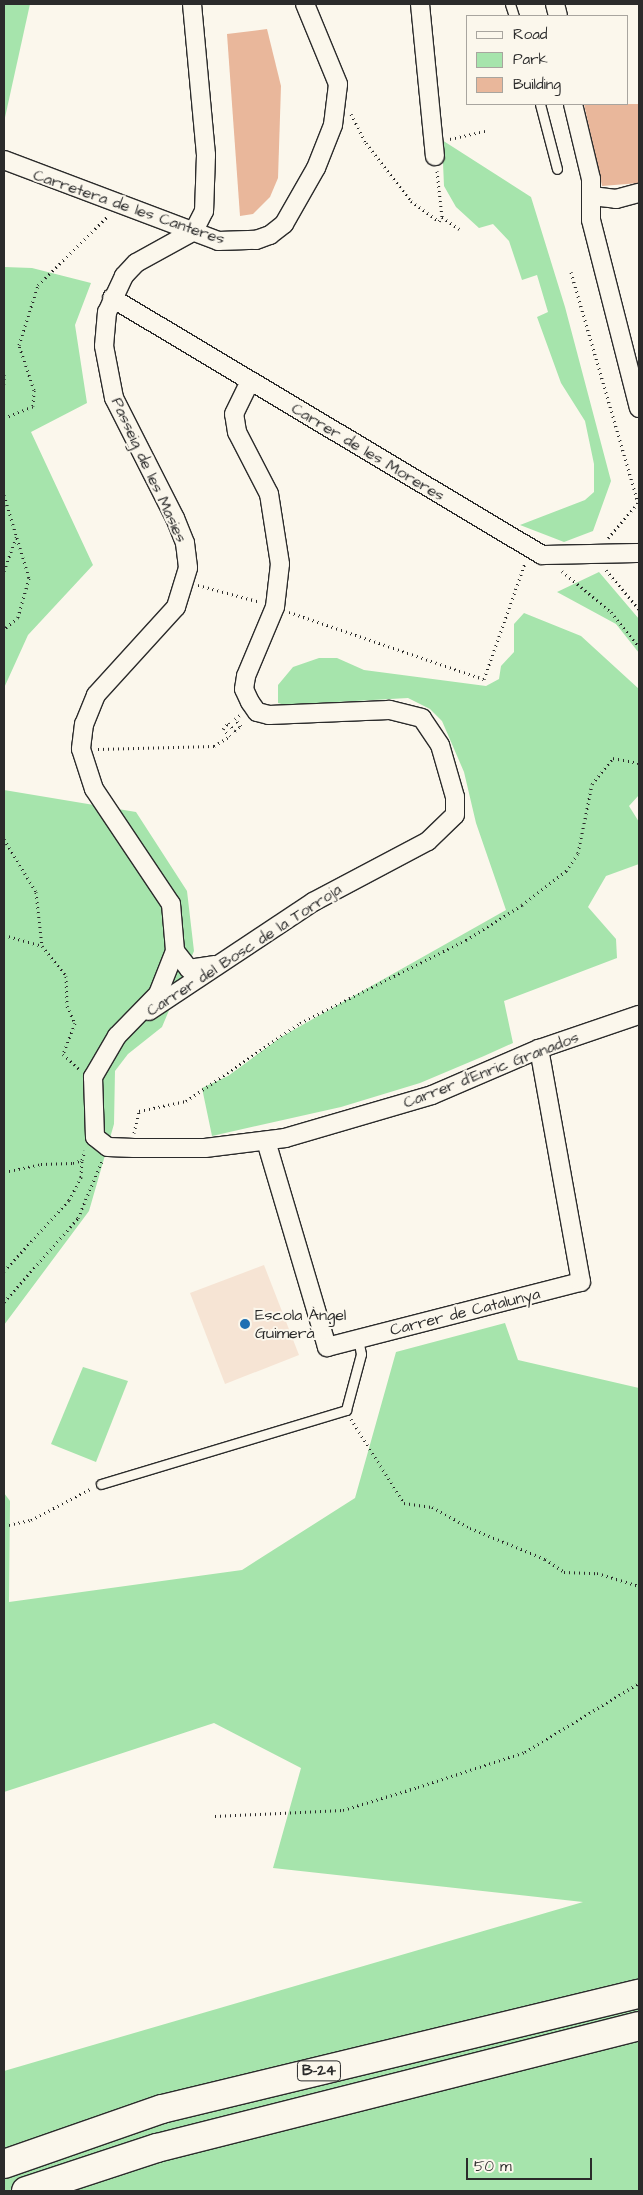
<!DOCTYPE html>
<html>
<head>
<meta charset="utf-8">
<style>
  body { margin:0 }
  #map { position:relative; width:643px; height:2195px; overflow:hidden; background:#fbf7ec; font-family:"Architects Daughter",sans-serif }
  div>[style] { position:absolute }
  .built>* { inset:0; background:#f6e4d4 }
  .green>* { inset:0; background:#a6e4ac }
  .building>* { inset:0; background:#e9b79b }
  .path>* { height:3px; margin-top:-1.5px; transform-origin:0; background:repeating-linear-gradient(90deg,#2b2b2b 0 1px,transparent 0 5px) }
  .roads { filter:drop-shadow(1px 0 #2b2b2b) drop-shadow(-1px 0 #2b2b2b) drop-shadow(0 1px #2b2b2b) drop-shadow(0 -1px #2b2b2b) }
  .service>* { height:9px; margin:-4.5px; padding:0 4.5px; transform-origin:4.5px; border-radius:4.5px; background:#fbf7ec }
  .minor>* { height:18px; margin:-9px; padding:0 9px; transform-origin:9px; border-radius:9px; background:#fbf7ec }
  .motorway>* { height:28px; margin:-14px; padding:0 14px; transform-origin:14px; border-radius:14px; background:#fbf7ec }
  .dots>* { width:14px; height:14px; translate:-50% -50%; box-sizing:border-box; border:2px solid #fbf7ec; border-radius:50% }
  span { translate:-50% -50%; white-space:nowrap; text-align:center; line-height:1.15; -webkit-text-stroke:4px #fbf7ec; paint-order:stroke }
  .shield-label span { padding:1px 4px; background:#fbf7ec; border:1px solid; border-radius:4px; -webkit-text-stroke-width:0 }
  .shield-label { font-size:15px; color:#2b2b2b; font-weight:700 }
  .street-label { font-size:16px; color:#2b2b2b }
  .poi-label { font-size:16px; color:#2b2b2b }
  .left { translate:0 -50%; text-align:left }
  .frame { position:absolute; inset:0; border:5px solid #2b2b2b; pointer-events:none }
  .legend { position:absolute; left:466px; top:15px; width:162px; height:90px; box-sizing:border-box; background:#fbf7ec; border:1px solid #a8a59f; margin:0; padding:6px 9px; list-style:none; font-size:15px; color:#2b2b2b }
  .legend li { display:flex; align-items:center; gap:10px; height:25px }
  .legend b { width:25px; border:1px solid #a8a59f }
  .scale { position:absolute; left:466px; top:2158px; width:126px; height:22px; box-sizing:border-box; border:2px solid #2b2b2b; border-top:0; padding-left:6px; font-size:15px; line-height:18px; white-space:nowrap; color:#2b2b2b; -webkit-text-stroke:4px #fbf7ec; paint-order:stroke }
</style>
</head>
<body>
<div id="map">
  <div class="built">
    <div style="clip-path:polygon(264px 1265px,299px 1355px,225px 1384px,190px 1293px)"></div>
  </div>
  <div class="green">
    <div style="clip-path:polygon(4px 4px,30px 4px,4px 122px)"></div>
    <div style="clip-path:polygon(442px 140px,531px 197px,565px 307px,611px 481px,593px 531px,564px 542px,520px 525px,585px 500px,594px 492px,594px 464px,585px 421px,561px 383px,537px 317px,548px 312px,537px 275px,522px 280px,509px 241px,493px 224px,479px 228px,456px 207px,444px 186px)"></div>
    <div style="clip-path:polygon(4px 267px,32px 268px,91px 283px,75px 325px,87px 403px,31px 432px,93px 565px,28px 635px,4px 688px)"></div>
    <div style="clip-path:polygon(599px 572px,639px 619px,639px 653px,616px 624px,557px 592px)"></div>
    <div style="clip-path:polygon(524px 613px,581px 636px,639px 689px,639px 795px,629px 806px,639px 822px,639px 864px,606px 876px,588px 907px,616px 939px,617px 958px,504px 1001px,513px 1043px,484px 1056px,420px 1083px,341px 1107px,212px 1136px,202px 1088px,228px 1076px,281px 1037px,506px 910px,476px 823px,464px 772px,442px 721px,430px 709px,408px 698px,285px 705px,278px 703px,278px 685px,293px 667px,319px 658px,337px 658px,364px 670px,486px 686px,499px 679px,501px 666px,514px 652px,514px 624px)"></div>
    <div style="clip-path:polygon(4px 790px,136px 812px,187px 891px,194px 951px,162px 1027px,128px 1054px,115px 1071px,114px 1124px,89px 1211px,4px 1325px)"></div>
    <div style="clip-path:polygon(505px 1323px,518px 1360px,639px 1388px,639px 2191px,4px 2191px,4px 2071px,583px 1902px,273px 1868px,301px 1768px,214px 1723px,4px 1792px,4px 1493px,10px 1501px,9px 1602px,242px 1570px,355px 1498px,396px 1352px)"></div>
    <div style="clip-path:polygon(83px 1367px,128px 1381px,96px 1462px,51px 1444px)"></div>
  </div>
  <div class="building">
    <div style="clip-path:polygon(267px 29px,281px 86px,278px 178px,270px 197px,253px 214px,240px 216px,227px 34px)"></div>
    <div style="clip-path:polygon(584px 104px,639px 104px,639px 183px,602px 186px)"></div>
  </div>
  <div class="path">
    <div style="left:351px;top:114px;width:33px;rotate:63deg"></div>
    <div style="left:366px;top:143px;width:73px;rotate:52.2deg"></div>
    <div style="left:411px;top:201px;width:34px;rotate:36deg"></div>
    <div style="left:439px;top:221px;width:5px;rotate:-53deg"></div>
    <div style="left:450px;top:139px;width:36px;rotate:-13deg"></div>
    <div style="left:437px;top:171px;width:46px;rotate:83.8deg"></div>
    <div style="left:442px;top:217px;width:21px;rotate:35deg"></div>
    <div style="left:571px;top:272px;width:241px;rotate:73.8deg"></div>
    <div style="left:638px;top:503px;width:46px;rotate:130.6deg"></div>
    <div style="left:4px;top:374px;width:10px;rotate:90deg"></div>
    <div style="left:4px;top:418px;width:31px;rotate:-22deg"></div>
    <div style="left:33px;top:406px;width:16px;rotate:-86deg"></div>
    <div style="left:34px;top:390px;width:47px;rotate:-108.4deg"></div>
    <div style="left:19px;top:345px;width:63px;rotate:-72.4deg"></div>
    <div style="left:38px;top:285px;width:98px;rotate:-44.6deg"></div>
    <div style="left:4px;top:495px;width:87px;rotate:73.2deg"></div>
    <div style="left:29px;top:578px;width:41px;rotate:105.8deg"></div>
    <div style="left:18px;top:617px;width:18px;rotate:139deg"></div>
    <div style="left:606px;top:570px;width:51px;rotate:49.8deg"></div>
    <div style="left:4px;top:571px;width:38px;rotate:-70deg"></div>
    <div style="left:562px;top:571px;width:64px;rotate:39.9deg"></div>
    <div style="left:611px;top:612px;width:45px;rotate:51.3deg"></div>
    <div style="left:198px;top:585px;width:64px;rotate:15.3deg"></div>
    <div style="left:289px;top:612px;width:206px;rotate:19deg"></div>
    <div style="left:484px;top:679px;width:123px;rotate:-70.5deg"></div>
    <div style="left:98px;top:749px;width:116px;rotate:-1.5deg"></div>
    <div style="left:214px;top:746px;width:19px;rotate:-32deg"></div>
    <div style="left:230px;top:736px;width:10px;rotate:-135deg"></div>
    <div style="left:223px;top:729px;width:8px;rotate:-50deg"></div>
    <div style="left:228px;top:723px;width:11px;rotate:49deg"></div>
    <div style="left:235px;top:731px;width:8px;rotate:-40deg"></div>
    <div style="left:241px;top:726px;width:9px;rotate:-131deg"></div>
    <div style="left:235px;top:719px;width:6px;rotate:-39deg"></div>
    <div style="left:4px;top:839px;width:62px;rotate:58.9deg"></div>
    <div style="left:36px;top:892px;width:54px;rotate:83.7deg"></div>
    <div style="left:42px;top:946px;width:38px;rotate:51deg"></div>
    <div style="left:66px;top:976px;width:30px;rotate:88deg"></div>
    <div style="left:67px;top:1006px;width:19px;rotate:65deg"></div>
    <div style="left:75px;top:1023px;width:33px;rotate:111deg"></div>
    <div style="left:63px;top:1054px;width:22px;rotate:43deg"></div>
    <div style="left:4px;top:935px;width:40px;rotate:16deg"></div>
    <div style="left:134px;top:1133px;width:23px;rotate:-77deg"></div>
    <div style="left:139px;top:1111px;width:48px;rotate:-12deg"></div>
    <div style="left:186px;top:1101px;width:138px;rotate:-34.4deg"></div>
    <div style="left:300px;top:1023px;width:186px;rotate:-26.6deg"></div>
    <div style="left:466px;top:940px;width:66px;rotate:-32deg"></div>
    <div style="left:522px;top:905px;width:56px;rotate:-37.7deg"></div>
    <div style="left:566px;top:871px;width:22px;rotate:-56deg"></div>
    <div style="left:578px;top:853px;width:70px;rotate:-78.5deg"></div>
    <div style="left:592px;top:784px;width:33px;rotate:-51deg"></div>
    <div style="left:613px;top:758px;width:26px;rotate:11deg"></div>
    <div style="left:4px;top:1172px;width:38px;rotate:-12deg"></div>
    <div style="left:41px;top:1164px;width:32px;rotate:-2deg"></div>
    <div style="left:73px;top:1163px;width:9px;rotate:-18deg"></div>
    <div style="left:82px;top:1160px;width:10px;rotate:-73deg"></div>
    <div style="left:4px;top:1271px;width:96px;rotate:-47.5deg"></div>
    <div style="left:69px;top:1200px;width:26px;rotate:-62deg"></div>
    <div style="left:81px;top:1177px;width:17px;rotate:-87deg"></div>
    <div style="left:4px;top:1302px;width:112px;rotate:-48.6deg"></div>
    <div style="left:78px;top:1218px;width:62px;rotate:-67.2deg"></div>
    <div style="left:351px;top:1419px;width:99px;rotate:57.8deg"></div>
    <div style="left:404px;top:1503px;width:28px;rotate:8deg"></div>
    <div style="left:432px;top:1507px;width:43px;rotate:28.9deg"></div>
    <div style="left:470px;top:1528px;width:81px;rotate:22.5deg"></div>
    <div style="left:545px;top:1559px;width:23px;rotate:34deg"></div>
    <div style="left:564px;top:1572px;width:33px;rotate:2deg"></div>
    <div style="left:597px;top:1573px;width:44px;rotate:17.2deg"></div>
    <div style="left:4px;top:1526px;width:28px;rotate:-13deg"></div>
    <div style="left:31px;top:1520px;width:67px;rotate:-27.7deg"></div>
    <div style="left:215px;top:1816px;width:128px;rotate:-2.7deg"></div>
    <div style="left:343px;top:1810px;width:78px;rotate:-17deg"></div>
    <div style="left:418px;top:1787px;width:113px;rotate:-18.1deg"></div>
    <div style="left:525px;top:1752px;width:133px;rotate:-31.2deg"></div>
  </div>
  <div class="roads">
    <div class="service">
      <div style="left:510px;top:4px;width:13px;rotate:72deg"></div>
      <div style="left:540px;top:104px;width:67px;rotate:75.3deg"></div>
      <div style="left:101px;top:1484px;width:256px;rotate:-16.8deg"></div>
      <div style="left:346px;top:1410px;width:58px;rotate:-75deg"></div>
      <div style="left:361px;top:1354px;width:15px;rotate:-101deg"></div>
    </div>
    <div class="minor">
      <div style="left:192px;top:4px;width:152px;rotate:84.7deg"></div>
      <div style="left:206px;top:155px;width:56px;rotate:92deg"></div>
      <div style="left:204px;top:211px;width:22px;rotate:117deg"></div>
      <div style="left:194px;top:231px;width:66px;rotate:151.1deg"></div>
      <div style="left:136px;top:263px;width:18px;rotate:133deg"></div>
      <div style="left:124px;top:276px;width:40px;rotate:115deg"></div>
      <div style="left:107px;top:312px;width:34px;rotate:95deg"></div>
      <div style="left:104px;top:346px;width:53px;rotate:79.1deg"></div>
      <div style="left:114px;top:398px;width:135px;rotate:63.1deg"></div>
      <div style="left:175px;top:518px;width:27px;rotate:68deg"></div>
      <div style="left:185px;top:543px;width:25px;rotate:83deg"></div>
      <div style="left:188px;top:568px;width:41px;rotate:107.1deg"></div>
      <div style="left:176px;top:607px;width:119px;rotate:132.3deg"></div>
      <div style="left:96px;top:695px;width:31px;rotate:112deg"></div>
      <div style="left:84px;top:724px;width:25px;rotate:97deg"></div>
      <div style="left:81px;top:749px;width:42px;rotate:72deg"></div>
      <div style="left:94px;top:789px;width:138px;rotate:56.2deg"></div>
      <div style="left:171px;top:904px;width:47px;rotate:85.1deg"></div>
      <div style="left:175px;top:951px;width:46px;rotate:111.6deg"></div>
      <div style="left:158px;top:994px;width:59px;rotate:134.3deg"></div>
      <div style="left:117px;top:1036px;width:48px;rotate:120.3deg"></div>
      <div style="left:93px;top:1077px;width:60px;rotate:88.1deg"></div>
      <div style="left:95px;top:1137px;width:16px;rotate:38deg"></div>
      <div style="left:108px;top:1147px;width:26px;rotate:2deg"></div>
      <div style="left:134px;top:1148px;width:71px"></div>
      <div style="left:205px;top:1148px;width:81px;rotate:-7.1deg"></div>
      <div style="left:285px;top:1138px;width:153px;rotate:-16.3deg"></div>
      <div style="left:432px;top:1095px;width:116px;rotate:-23.3deg"></div>
      <div style="left:539px;top:1049px;width:106px;rotate:-18.8deg"></div>
      <div style="left:420px;top:4px;width:153px;rotate:84.4deg"></div>
      <div style="left:555px;top:4px;width:12px;rotate:76deg"></div>
      <div style="left:573px;top:104px;width:77px;rotate:76.5deg"></div>
      <div style="left:591px;top:179px;width:41px;rotate:90deg"></div>
      <div style="left:591px;top:220px;width:194px;rotate:75.7deg"></div>
      <div style="left:4px;top:160px;width:229px;rotate:20.7deg"></div>
      <div style="left:218px;top:241px;width:38px;rotate:-2deg"></div>
      <div style="left:256px;top:240px;width:15px;rotate:-20deg"></div>
      <div style="left:270px;top:235px;width:18px;rotate:-38deg"></div>
      <div style="left:284px;top:224px;width:64px;rotate:-60.3deg"></div>
      <div style="left:316px;top:168px;width:46px;rotate:-68.4deg"></div>
      <div style="left:333px;top:125px;width:41px;rotate:-83deg"></div>
      <div style="left:338px;top:84px;width:87px;rotate:-112.4deg"></div>
      <div style="left:592px;top:196px;width:24px;rotate:7deg"></div>
      <div style="left:616px;top:199px;width:24px;rotate:-15deg"></div>
      <div style="left:112px;top:298px;width:501px;rotate:30.87deg"></div>
      <div style="left:542px;top:555px;width:97px;rotate:-1.2deg"></div>
      <div style="left:175px;top:951px;width:23px;rotate:52deg"></div>
      <div style="left:189px;top:969px;width:25px;rotate:-9deg"></div>
      <div style="left:149px;top:1011px;width:197px;rotate:-33.6deg"></div>
      <div style="left:313px;top:902px;width:130px;rotate:-27.9deg"></div>
      <div style="left:428px;top:841px;width:37px;rotate:-44deg"></div>
      <div style="left:455px;top:815px;width:18px;rotate:-90deg"></div>
      <div style="left:455px;top:797px;width:54px;rotate:-106.1deg"></div>
      <div style="left:440px;top:745px;width:32px;rotate:-124deg"></div>
      <div style="left:422px;top:718px;width:34px;rotate:-166deg"></div>
      <div style="left:389px;top:710px;width:120px;rotate:177.6deg"></div>
      <div style="left:269px;top:715px;width:12px;rotate:-166deg"></div>
      <div style="left:257px;top:712px;width:12px;rotate:-125deg"></div>
      <div style="left:250px;top:702px;width:14px;rotate:-115deg"></div>
      <div style="left:244px;top:689px;width:13px;rotate:-81deg"></div>
      <div style="left:246px;top:676px;width:75px;rotate:-67.2deg"></div>
      <div style="left:275px;top:607px;width:43px;rotate:-83.4deg"></div>
      <div style="left:280px;top:564px;width:71px;rotate:-98.9deg"></div>
      <div style="left:269px;top:494px;width:70px;rotate:-117.3deg"></div>
      <div style="left:237px;top:432px;width:18px;rotate:-99deg"></div>
      <div style="left:234px;top:414px;width:37px;rotate:-64deg"></div>
      <div style="left:266px;top:1141px;width:215px;rotate:73.5deg"></div>
      <div style="left:327px;top:1347px;width:262px;rotate:-14.4deg"></div>
      <div style="left:581px;top:1282px;width:237px;rotate:-100.2deg"></div>
    </div>
    <div class="motorway">
      <div style="left:4px;top:2164px;width:167px;rotate:-19.2deg"></div>
      <div style="left:162px;top:2109px;width:491px;rotate:-13.6deg"></div>
      <div style="left:26px;top:2191px;width:138px;rotate:-18.2deg"></div>
      <div style="left:157px;top:2148px;width:497px;rotate:-14.2deg"></div>
    </div>
  </div>
  <div class="dots">
    <div style="left:245px;top:1324px;background:#1f6fb2"></div>
  </div>
  <div class="shield-label">
    <span style="left:319px;top:2071px">B-24</span>
  </div>
  <div class="street-label">
    <span style="left:129px;top:207px;rotate:19deg">Carretera de les Canteres</span>
    <span style="left:368px;top:452px;rotate:31deg">Carrer de les Moreres</span>
    <span style="left:149px;top:470px;rotate:65deg">Passeig de les Masies</span>
    <span style="left:244px;top:950px;rotate:-33deg">Carrer del Bosc de la Torroja</span>
    <span style="left:491px;top:1070px;rotate:-21deg">Carrer d'Enric Granados</span>
    <span style="left:465px;top:1312px;rotate:-14deg">Carrer de Catalunya</span>
  </div>
  <div class="poi-label">
    <span class="left" style="left:255px;top:1324px">Escola Àngel<br>Guimerà</span>
  </div>
  <div class="frame"></div>
  <ul class="legend">
  <li><b style="height:6px;background:#fbf7ec"></b>Road</li>
  <li><b style="height:14px;background:#a6e4ac"></b>Park</li>
  <li><b style="height:14px;background:#e9b79b"></b>Building</li>
  </ul>
  <div class="scale">50 m</div>
</div>
</body>
</html>
